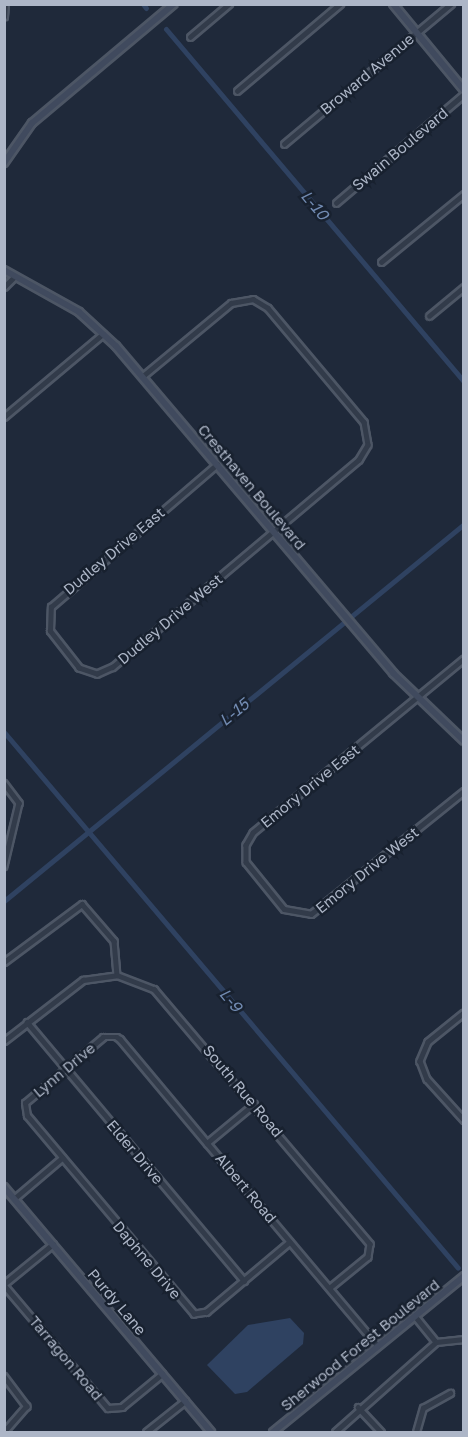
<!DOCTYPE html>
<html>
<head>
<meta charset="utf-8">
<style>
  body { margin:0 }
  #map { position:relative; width:468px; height:1437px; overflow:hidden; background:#1f293a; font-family:"Golos Text",sans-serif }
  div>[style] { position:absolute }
  .water>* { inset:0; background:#2f4261 }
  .canal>* { height:5px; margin:-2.5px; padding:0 2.5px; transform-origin:2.5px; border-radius:2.5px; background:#2f4261 }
  .roads { filter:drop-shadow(2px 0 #4d5665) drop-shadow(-2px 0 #4d5665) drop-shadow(0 2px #4d5665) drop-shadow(0 -2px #4d5665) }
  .street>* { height:4.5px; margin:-2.25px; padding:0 2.25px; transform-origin:2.25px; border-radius:2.25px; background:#323b4a }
  .secondary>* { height:6px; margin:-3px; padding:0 3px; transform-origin:3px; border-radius:3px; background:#404a5e }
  span { translate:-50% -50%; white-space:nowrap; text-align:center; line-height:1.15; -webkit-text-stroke:5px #18212f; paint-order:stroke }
  .street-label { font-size:15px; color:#adb6c7 }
  .water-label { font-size:16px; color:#728bb2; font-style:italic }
  .frame { position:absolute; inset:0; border:6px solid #adb6c7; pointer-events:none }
</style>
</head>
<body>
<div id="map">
  <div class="water">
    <div style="clip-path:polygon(290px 1318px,304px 1333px,303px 1344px,247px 1392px,235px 1394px,207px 1365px,248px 1325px)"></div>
  </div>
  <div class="canal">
    <div style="left:143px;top:4px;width:5px;rotate:53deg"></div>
    <div style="left:166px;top:29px;width:462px;rotate:49.8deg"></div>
    <div style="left:4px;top:732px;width:702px;rotate:49.73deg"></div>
    <div style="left:4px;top:901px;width:595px;rotate:-39.34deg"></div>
  </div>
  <div class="roads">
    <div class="street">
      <div style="left:4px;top:17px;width:13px;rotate:-86deg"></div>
      <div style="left:190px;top:37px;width:51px;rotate:-40.2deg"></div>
      <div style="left:237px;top:91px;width:135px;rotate:-40.2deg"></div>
      <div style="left:284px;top:144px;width:218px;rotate:-40deg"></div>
      <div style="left:336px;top:203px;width:168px;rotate:-40.4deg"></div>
      <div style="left:381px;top:262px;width:107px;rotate:-39.3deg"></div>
      <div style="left:4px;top:287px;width:14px;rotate:-45deg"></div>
      <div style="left:429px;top:316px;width:45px;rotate:-39.6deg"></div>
      <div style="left:143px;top:376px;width:114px;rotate:-39.7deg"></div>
      <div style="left:231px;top:303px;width:22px;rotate:-10deg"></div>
      <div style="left:253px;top:299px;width:17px;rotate:31deg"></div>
      <div style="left:268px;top:308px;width:149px;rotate:49.9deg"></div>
      <div style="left:364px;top:422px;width:23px;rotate:80deg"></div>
      <div style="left:368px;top:445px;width:17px;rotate:121deg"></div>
      <div style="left:359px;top:460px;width:322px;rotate:139.9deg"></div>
      <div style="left:113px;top:667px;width:17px;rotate:156deg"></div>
      <div style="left:97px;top:674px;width:19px;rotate:-162deg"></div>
      <div style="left:79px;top:668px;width:47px;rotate:-128.1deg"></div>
      <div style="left:50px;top:631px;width:24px;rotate:-88deg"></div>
      <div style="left:51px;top:607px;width:219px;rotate:-40.7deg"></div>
      <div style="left:4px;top:417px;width:129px;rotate:-40deg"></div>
      <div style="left:464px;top:659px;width:273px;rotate:140.5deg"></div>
      <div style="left:253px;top:833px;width:14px;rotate:120deg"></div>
      <div style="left:246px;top:845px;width:17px;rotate:90deg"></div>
      <div style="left:246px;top:862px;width:60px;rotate:51deg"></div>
      <div style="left:284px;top:909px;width:27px;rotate:10deg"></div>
      <div style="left:311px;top:914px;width:196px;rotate:-38.8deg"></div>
      <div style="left:4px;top:783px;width:25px;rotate:53deg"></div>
      <div style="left:19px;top:803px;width:65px;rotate:103.4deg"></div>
      <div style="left:4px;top:962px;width:97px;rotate:-36.6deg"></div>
      <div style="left:82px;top:904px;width:49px;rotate:49.1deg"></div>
      <div style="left:114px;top:941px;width:34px;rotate:85deg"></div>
      <div style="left:464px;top:1013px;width:46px;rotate:141.1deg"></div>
      <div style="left:428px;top:1042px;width:21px;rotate:113deg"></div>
      <div style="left:420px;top:1061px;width:19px;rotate:69deg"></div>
      <div style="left:427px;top:1079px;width:55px;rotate:47.9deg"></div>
      <div style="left:27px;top:1022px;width:338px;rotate:50deg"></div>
      <div style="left:4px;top:1041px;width:100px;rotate:-37.7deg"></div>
      <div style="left:83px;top:980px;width:34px;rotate:-8deg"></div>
      <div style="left:117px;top:975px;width:40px;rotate:21deg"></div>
      <div style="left:154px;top:989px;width:334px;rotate:49.7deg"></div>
      <div style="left:370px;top:1244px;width:13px;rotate:99deg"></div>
      <div style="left:368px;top:1257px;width:49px;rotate:140.8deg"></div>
      <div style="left:207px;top:1143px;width:61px;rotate:-39.7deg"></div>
      <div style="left:15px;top:1198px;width:62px;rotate:-40.4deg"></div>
      <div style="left:290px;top:1242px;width:109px;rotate:139.9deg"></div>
      <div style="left:207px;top:1312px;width:13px;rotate:171deg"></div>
      <div style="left:194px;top:1314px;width:259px;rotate:-130.1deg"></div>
      <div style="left:27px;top:1116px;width:13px;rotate:-99deg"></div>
      <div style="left:25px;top:1103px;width:102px;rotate:-40.2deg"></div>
      <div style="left:103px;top:1037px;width:14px"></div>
      <div style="left:117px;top:1037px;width:4px;rotate:34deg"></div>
      <div style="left:120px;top:1039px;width:136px;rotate:50.1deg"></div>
      <div style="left:207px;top:1143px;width:265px;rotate:49.9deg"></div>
      <div style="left:4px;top:1284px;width:63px;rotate:-39.2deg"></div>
      <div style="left:4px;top:1285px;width:161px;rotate:49.8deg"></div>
      <div style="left:108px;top:1408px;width:14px;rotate:-4deg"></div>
      <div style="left:122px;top:1407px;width:52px;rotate:-39.5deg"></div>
      <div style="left:415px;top:1316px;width:33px;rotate:51deg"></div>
      <div style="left:4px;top:1376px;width:38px;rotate:53deg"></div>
      <div style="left:27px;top:1406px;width:35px;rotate:131deg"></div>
      <div style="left:358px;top:1407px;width:34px;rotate:47deg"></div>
      <div style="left:146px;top:1432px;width:50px;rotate:-38.5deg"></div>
      <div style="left:335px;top:1432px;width:135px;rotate:-41.7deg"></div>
      <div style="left:436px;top:1342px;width:28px;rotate:-6deg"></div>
      <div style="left:416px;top:1432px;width:25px;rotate:-74deg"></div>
      <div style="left:423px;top:1408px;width:31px;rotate:-29deg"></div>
    </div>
    <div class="secondary">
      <div style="left:393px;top:4px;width:112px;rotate:50.5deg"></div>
      <div style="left:4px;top:163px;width:49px;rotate:-55deg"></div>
      <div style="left:32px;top:123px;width:185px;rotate:-40deg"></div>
      <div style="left:4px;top:270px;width:86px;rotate:29.2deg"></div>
      <div style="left:79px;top:312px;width:50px;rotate:42.6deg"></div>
      <div style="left:116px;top:346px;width:429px;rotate:49.7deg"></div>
      <div style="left:393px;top:673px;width:98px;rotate:43.8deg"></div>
      <div style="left:4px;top:1187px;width:321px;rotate:49.8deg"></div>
      <div style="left:273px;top:1432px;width:247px;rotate:-39.2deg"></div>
    </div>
  </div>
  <div class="street-label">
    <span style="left:367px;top:74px;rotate:-40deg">Broward Avenue</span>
    <span style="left:400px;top:149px;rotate:-40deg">Swain Boulevard</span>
    <span style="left:252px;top:487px;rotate:50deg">Cresthaven Boulevard</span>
    <span style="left:114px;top:551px;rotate:-40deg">Dudley Drive East</span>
    <span style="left:170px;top:619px;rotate:-40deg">Dudley Drive West</span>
    <span style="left:310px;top:786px;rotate:-39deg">Emory Drive East</span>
    <span style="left:367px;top:870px;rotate:-39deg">Emory Drive West</span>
    <span style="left:64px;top:1070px;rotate:-40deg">Lynn Drive</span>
    <span style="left:243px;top:1091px;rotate:50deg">South Rue Road</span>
    <span style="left:135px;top:1152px;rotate:50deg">Elder Drive</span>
    <span style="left:246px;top:1188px;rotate:50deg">Albert Road</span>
    <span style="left:147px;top:1260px;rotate:50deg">Daphne Drive</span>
    <span style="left:117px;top:1302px;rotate:50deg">Purdy Lane</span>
    <span style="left:360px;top:1345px;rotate:-39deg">Sherwood Forest Boulevard</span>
    <span style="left:66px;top:1358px;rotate:50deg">Tarragon Road</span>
  </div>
  <div class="water-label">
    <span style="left:315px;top:205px;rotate:50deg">L-10</span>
    <span style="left:234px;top:712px;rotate:-39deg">L-15</span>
    <span style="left:231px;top:1000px;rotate:50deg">L-9</span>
  </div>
  <div class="frame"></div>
</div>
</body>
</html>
